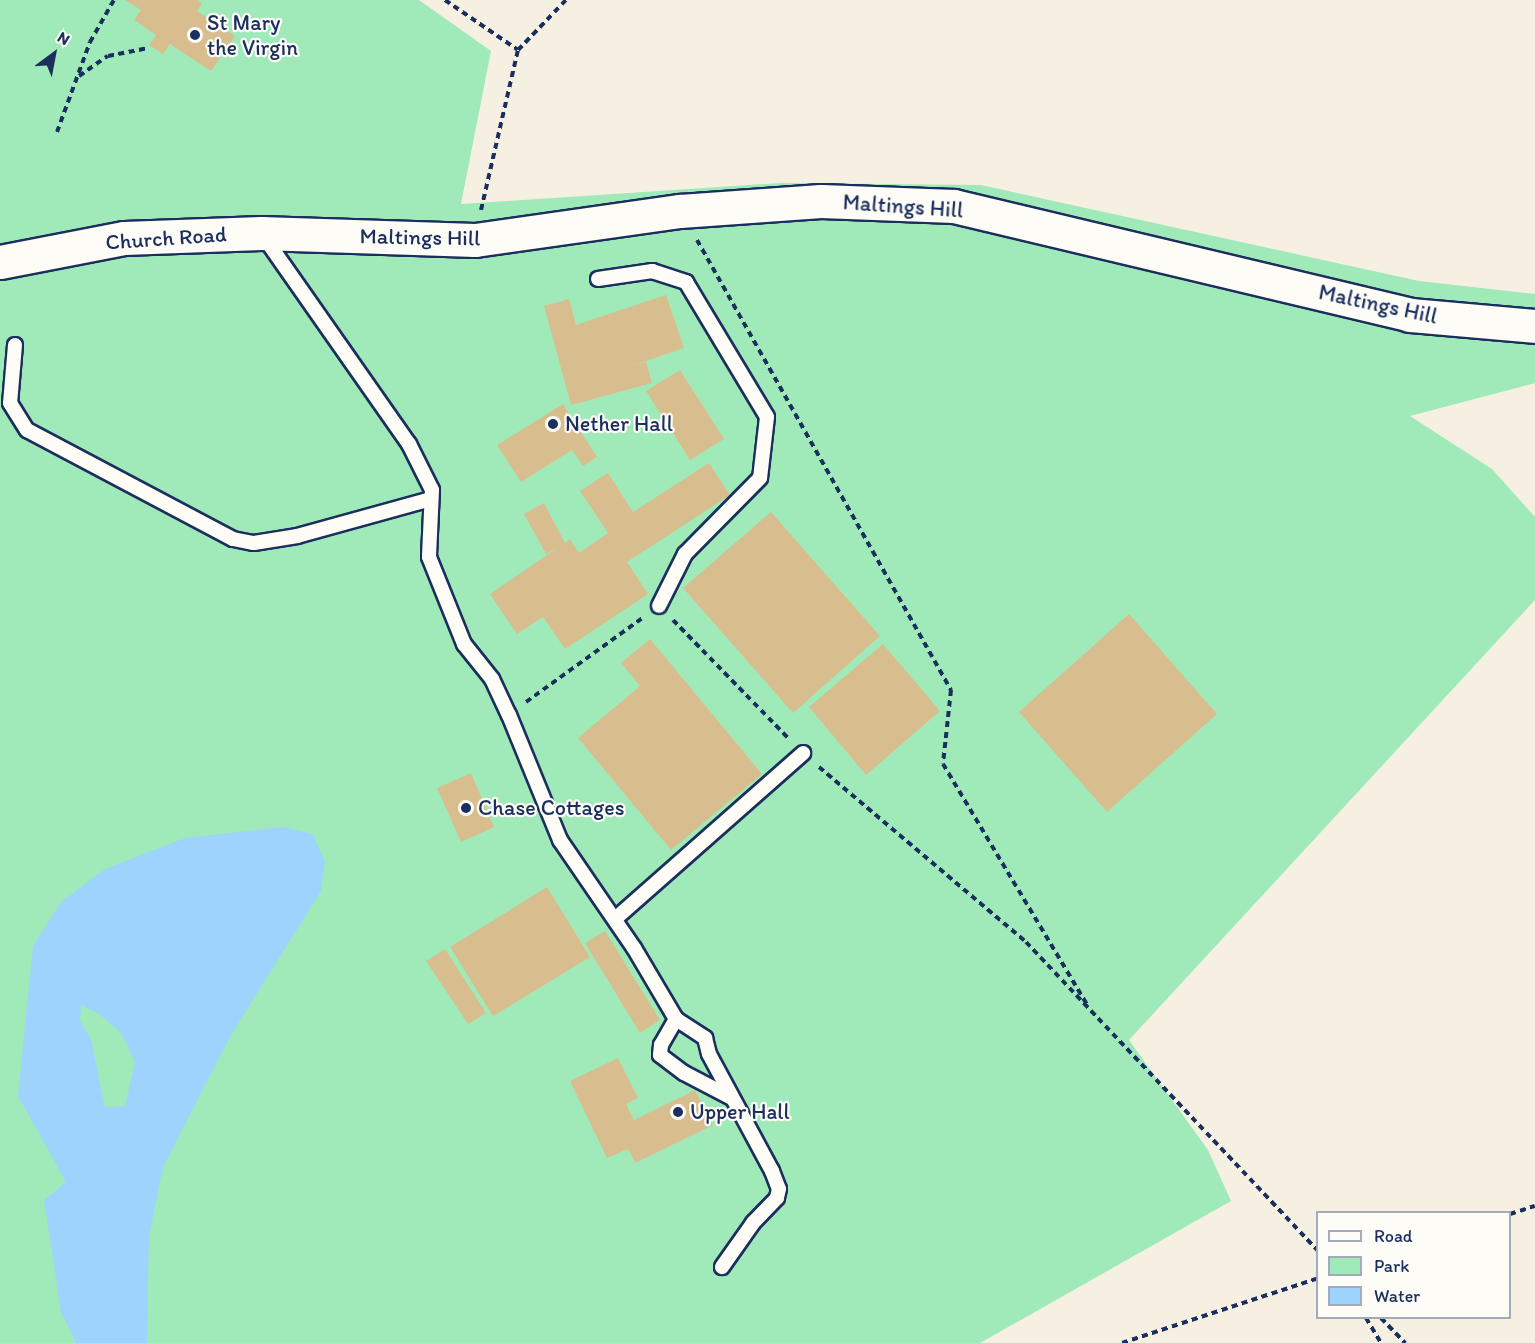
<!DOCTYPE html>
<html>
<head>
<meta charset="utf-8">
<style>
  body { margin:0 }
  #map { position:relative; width:1535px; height:1343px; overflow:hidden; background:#f6f0e2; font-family:Itim,sans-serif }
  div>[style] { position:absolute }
  .green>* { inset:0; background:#a0eab9 }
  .water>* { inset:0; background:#9dd3fc }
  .building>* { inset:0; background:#d8be8e }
  .path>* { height:4px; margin-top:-2px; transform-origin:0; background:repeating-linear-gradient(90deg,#1b2f5e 0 6px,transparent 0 10.5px) }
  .roads { filter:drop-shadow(2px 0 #1b2f5e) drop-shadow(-2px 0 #1b2f5e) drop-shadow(0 2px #1b2f5e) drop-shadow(0 -2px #1b2f5e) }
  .lane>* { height:14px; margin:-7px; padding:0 7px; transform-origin:7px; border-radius:7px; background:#fdfcf7 }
  .secondary>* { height:33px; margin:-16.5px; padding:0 16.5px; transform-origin:16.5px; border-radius:16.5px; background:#fdfcf7 }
  .dots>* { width:16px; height:16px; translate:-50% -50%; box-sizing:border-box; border:3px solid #fdfcf7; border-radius:50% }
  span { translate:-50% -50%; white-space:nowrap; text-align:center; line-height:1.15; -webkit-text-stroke:4.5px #fdfcf7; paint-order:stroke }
  .poi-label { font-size:22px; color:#1b2f5e }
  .left { translate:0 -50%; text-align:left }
  .street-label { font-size:22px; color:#1b2f5e }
  .legend { position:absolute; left:1316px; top:1211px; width:195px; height:108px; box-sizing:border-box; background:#fdfcf7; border:2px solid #a3aaba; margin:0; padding:8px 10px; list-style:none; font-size:18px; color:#1b2f5e }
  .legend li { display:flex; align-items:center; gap:12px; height:30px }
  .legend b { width:30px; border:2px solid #a3aaba }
  .north { position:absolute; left:24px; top:24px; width:60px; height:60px; -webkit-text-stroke:4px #fdfcf7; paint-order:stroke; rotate:32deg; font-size:16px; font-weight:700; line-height:24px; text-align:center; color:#1b2f5e }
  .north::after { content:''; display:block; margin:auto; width:21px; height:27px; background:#1b2f5e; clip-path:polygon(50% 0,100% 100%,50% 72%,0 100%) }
</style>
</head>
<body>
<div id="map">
  <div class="green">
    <div style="clip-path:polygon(0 0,419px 0,491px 51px,461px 204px,780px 183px,981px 185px,1419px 281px,1535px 294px,1535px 383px,1410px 416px,1492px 469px,1535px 517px,1535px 600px,1129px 1040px,1208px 1150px,1231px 1201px,980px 1343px,0 1343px)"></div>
  </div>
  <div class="water">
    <div style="clip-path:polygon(evenodd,283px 827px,313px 834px,325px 862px,321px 891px,231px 1035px,163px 1167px,149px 1236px,147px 1343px,76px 1343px,61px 1312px,44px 1200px,66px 1182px,18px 1096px,33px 946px,61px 902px,105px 869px,185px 838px,283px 827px,81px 1005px,99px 1014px,121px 1033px,135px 1062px,125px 1106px,105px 1107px,91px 1040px,80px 1020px,81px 1005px)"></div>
  </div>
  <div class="building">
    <div style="clip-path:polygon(125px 0,197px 0,202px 3px,197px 11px,235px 36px,211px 71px,170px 44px,163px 54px,149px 45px,156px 35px,134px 20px,141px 10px)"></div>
    <div style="clip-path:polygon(666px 295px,684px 348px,634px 365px,646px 362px,652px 383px,571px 405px,544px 306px,569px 299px,576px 325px)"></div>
    <div style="clip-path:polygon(680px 370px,724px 439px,690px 460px,646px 391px)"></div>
    <div style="clip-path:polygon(563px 404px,597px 457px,583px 466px,572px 450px,521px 482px,497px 445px)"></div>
    <div style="clip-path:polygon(709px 463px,730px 495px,627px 562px,648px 594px,565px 649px,543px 617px,517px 634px,490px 594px,557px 548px,546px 554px,524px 514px,544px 503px,565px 543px,570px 539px,579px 553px,608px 533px,580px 491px,608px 473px,633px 512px)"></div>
    <div style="clip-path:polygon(771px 512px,880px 636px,793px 713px,683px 588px)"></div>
    <div style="clip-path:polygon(1129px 614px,1217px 714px,1107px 812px,1019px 712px)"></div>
    <div style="clip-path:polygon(650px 639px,762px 774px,671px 850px,578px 738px,640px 686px,621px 663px)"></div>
    <div style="clip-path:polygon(883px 644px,940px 711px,866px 775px,809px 707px)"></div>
    <div style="clip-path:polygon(471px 773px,494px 827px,461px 842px,437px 788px)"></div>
    <div style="clip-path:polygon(547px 887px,590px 957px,493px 1016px,450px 947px)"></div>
    <div style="clip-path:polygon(605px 931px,660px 1020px,640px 1033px,585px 943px)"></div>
    <div style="clip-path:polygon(445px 949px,486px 1013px,468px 1024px,426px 961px)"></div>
    <div style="clip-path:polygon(618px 1058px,638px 1098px,626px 1104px,634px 1120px,695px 1090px,713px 1125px,635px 1163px,628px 1149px,607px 1158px,570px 1081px)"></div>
  </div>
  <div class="path">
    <div style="left:445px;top:0;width:88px;rotate:34.4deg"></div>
    <div style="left:79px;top:76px;width:35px;rotate:-35deg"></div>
    <div style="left:108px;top:56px;width:41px;rotate:-11.3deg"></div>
    <div style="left:57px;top:132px;width:96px;rotate:-69.9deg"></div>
    <div style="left:90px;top:42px;width:48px;rotate:-60.3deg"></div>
    <div style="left:481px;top:210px;width:164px;rotate:-77deg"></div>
    <div style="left:518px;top:50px;width:69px;rotate:-46.2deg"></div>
    <div style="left:697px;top:240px;width:517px;rotate:60.56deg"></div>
    <div style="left:951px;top:690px;width:74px;rotate:96.2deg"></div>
    <div style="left:943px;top:764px;width:281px;rotate:59.1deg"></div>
    <div style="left:673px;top:620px;width:166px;rotate:45.7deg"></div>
    <div style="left:526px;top:702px;width:145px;rotate:-35.8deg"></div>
    <div style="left:819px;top:767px;width:271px;rotate:40.2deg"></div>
    <div style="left:1026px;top:942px;width:425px;rotate:46.6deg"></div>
    <div style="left:1510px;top:1214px;width:26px;rotate:-18deg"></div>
    <div style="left:1366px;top:1318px;width:29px;rotate:59deg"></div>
    <div style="left:1381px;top:1318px;width:35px;rotate:46deg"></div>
    <div style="left:1122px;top:1343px;width:206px;rotate:-18.3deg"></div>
  </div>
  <div class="roads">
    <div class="lane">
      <div style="left:264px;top:237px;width:253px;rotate:55deg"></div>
      <div style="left:409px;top:444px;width:51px;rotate:63.4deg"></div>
      <div style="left:432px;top:490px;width:67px;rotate:92.6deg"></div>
      <div style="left:429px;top:557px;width:94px;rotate:68.1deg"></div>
      <div style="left:464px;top:644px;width:45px;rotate:51.3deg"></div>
      <div style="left:492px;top:679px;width:40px;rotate:65deg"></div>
      <div style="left:509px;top:715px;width:135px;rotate:67.8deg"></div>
      <div style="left:560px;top:840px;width:131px;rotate:55.6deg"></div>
      <div style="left:634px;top:948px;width:82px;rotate:59.4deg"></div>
      <div style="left:676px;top:1019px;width:35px;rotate:33deg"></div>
      <div style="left:705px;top:1038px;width:16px;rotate:76deg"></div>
      <div style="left:709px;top:1054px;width:133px;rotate:61.7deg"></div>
      <div style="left:772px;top:1171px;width:19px;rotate:69deg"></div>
      <div style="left:779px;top:1189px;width:9px;rotate:103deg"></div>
      <div style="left:777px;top:1198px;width:35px;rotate:134deg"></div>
      <div style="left:753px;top:1223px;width:54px;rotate:125.2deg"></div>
      <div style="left:598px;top:279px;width:55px;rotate:-8.4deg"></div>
      <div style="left:652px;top:271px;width:36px;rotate:18deg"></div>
      <div style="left:686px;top:282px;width:157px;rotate:59deg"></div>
      <div style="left:767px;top:417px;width:61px;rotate:96.5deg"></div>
      <div style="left:760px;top:478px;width:107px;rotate:134.6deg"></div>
      <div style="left:685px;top:554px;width:58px;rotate:116.6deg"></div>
      <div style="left:15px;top:345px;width:58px;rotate:94.9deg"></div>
      <div style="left:10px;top:403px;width:32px;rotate:58deg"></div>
      <div style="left:27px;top:430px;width:233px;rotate:27.9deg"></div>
      <div style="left:233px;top:539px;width:21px;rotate:11deg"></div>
      <div style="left:254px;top:543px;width:44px;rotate:-9.2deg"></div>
      <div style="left:297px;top:536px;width:139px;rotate:-15.4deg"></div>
      <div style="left:615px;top:919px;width:251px;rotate:-41.4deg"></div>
      <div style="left:676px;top:1019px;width:30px;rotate:120deg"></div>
      <div style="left:661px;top:1045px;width:10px;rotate:96deg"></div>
      <div style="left:660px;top:1055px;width:30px;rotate:37deg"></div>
      <div style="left:684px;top:1073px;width:54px;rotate:27.5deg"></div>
    </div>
    <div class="secondary">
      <div style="left:0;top:262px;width:126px;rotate:-11deg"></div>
      <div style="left:124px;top:238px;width:137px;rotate:-2.1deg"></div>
      <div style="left:261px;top:233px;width:214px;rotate:1.9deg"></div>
      <div style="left:475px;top:240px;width:207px;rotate:-8.1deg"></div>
      <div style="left:680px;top:211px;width:141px;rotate:-4.1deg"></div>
      <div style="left:821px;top:201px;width:133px;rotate:2.2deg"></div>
      <div style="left:954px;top:206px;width:469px;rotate:13.4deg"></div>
      <div style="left:1410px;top:315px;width:125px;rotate:5deg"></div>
    </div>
  </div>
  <div class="dots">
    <div style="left:195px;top:35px;background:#1b2f5e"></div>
    <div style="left:553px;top:424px;background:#1b2f5e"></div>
    <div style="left:466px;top:808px;background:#1b2f5e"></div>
    <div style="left:678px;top:1112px;background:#1b2f5e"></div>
  </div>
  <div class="poi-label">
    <span class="left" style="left:207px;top:35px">St Mary<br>the Virgin</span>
    <span class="left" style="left:565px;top:424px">Nether Hall</span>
    <span class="left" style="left:478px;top:808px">Chase Cottages</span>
    <span class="left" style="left:690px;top:1112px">Upper Hall</span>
  </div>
  <div class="street-label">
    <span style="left:903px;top:206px;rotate:4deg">Maltings Hill</span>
    <span style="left:420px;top:237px;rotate:1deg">Maltings Hill</span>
    <span style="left:166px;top:238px;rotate:-4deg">Church Road</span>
    <span style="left:1378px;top:304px;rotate:12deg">Maltings Hill</span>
  </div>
  <ul class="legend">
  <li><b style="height:8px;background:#fdfcf7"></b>Road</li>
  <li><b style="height:16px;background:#a0eab9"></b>Park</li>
  <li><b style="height:16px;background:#9dd3fc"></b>Water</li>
  </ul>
  <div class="north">N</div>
</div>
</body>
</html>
